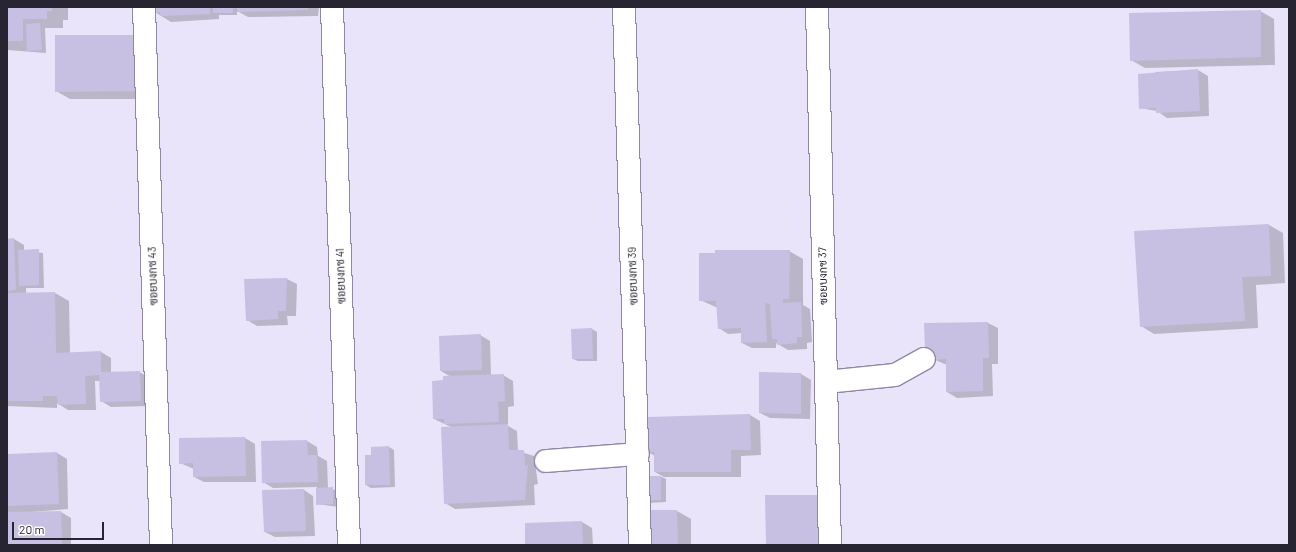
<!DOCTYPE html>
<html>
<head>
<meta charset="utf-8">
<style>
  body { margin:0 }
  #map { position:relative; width:1296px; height:552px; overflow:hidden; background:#e9e4fa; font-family:Barlow,Sarabun,sans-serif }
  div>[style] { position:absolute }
  .shadow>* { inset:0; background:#0003 }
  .building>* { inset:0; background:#c8c0e3 }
  .roads { filter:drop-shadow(1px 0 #8f87a8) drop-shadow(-1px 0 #8f87a8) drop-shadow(0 1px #8f87a8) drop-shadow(0 -1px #8f87a8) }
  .minor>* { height:22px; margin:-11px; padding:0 11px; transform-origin:11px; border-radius:11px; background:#fff }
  span { translate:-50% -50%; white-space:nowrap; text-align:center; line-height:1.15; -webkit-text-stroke:4px #fff; paint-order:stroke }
  .street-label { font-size:11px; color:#282532 }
  .frame { position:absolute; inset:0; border:8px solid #282532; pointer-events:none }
  .scale { position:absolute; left:12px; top:522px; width:92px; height:18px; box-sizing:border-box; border:2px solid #282532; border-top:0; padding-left:5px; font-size:12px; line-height:14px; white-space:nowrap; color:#282532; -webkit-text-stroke:3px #fff; paint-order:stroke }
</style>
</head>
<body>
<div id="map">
  <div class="shadow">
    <div style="clip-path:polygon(7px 7px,68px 7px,68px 20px,63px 20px,63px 28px,45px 28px,46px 53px,7px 50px)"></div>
    <div style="clip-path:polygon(155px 7px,319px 7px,318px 16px,248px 17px,237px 11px,237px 15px,219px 15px,219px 19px,171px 22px,155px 12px)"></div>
    <div style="clip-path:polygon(1260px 11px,1274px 19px,1275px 65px,1145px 68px,1131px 60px)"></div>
    <div style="clip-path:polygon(56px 36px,149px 99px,70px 99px,56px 91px)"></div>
    <div style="clip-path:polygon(1198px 70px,1208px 76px,1209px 116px,1167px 118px,1157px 111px,1140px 108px,1156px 72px)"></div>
    <div style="clip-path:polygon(1269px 225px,1283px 233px,1285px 283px,1256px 285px,1258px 328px,1154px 334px,1141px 326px)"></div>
    <div style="clip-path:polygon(14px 239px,24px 245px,24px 251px,43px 253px,44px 288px,26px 288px,26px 294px,55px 293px,69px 301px,70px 353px,101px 352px,111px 358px,111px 373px,139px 372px,149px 377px,150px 406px,111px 407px,101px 401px,101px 381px,95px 381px,96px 410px,68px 410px,57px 403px,57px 408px,7px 406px,7px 240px)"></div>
    <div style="clip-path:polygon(789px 251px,803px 259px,803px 305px,810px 309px,812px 342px,807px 343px,807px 349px,788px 350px,776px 343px,776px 348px,752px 348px,742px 343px,742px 333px,728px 334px,719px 328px,718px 308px,700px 300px)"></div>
    <div style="clip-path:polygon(287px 279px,297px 284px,296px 316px,287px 316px,288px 325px,257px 326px,247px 320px,245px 280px)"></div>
    <div style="clip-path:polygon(988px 323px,998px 328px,998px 364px,992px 364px,993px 396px,957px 398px,947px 392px,947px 365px,933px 359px,926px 350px)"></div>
    <div style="clip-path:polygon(592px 329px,597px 332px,597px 361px,578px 361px,573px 359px)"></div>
    <div style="clip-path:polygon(480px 335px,490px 341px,491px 375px,503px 375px,513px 381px,514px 406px,508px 407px,508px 426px,517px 431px,518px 451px,534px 456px,538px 484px,534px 485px,535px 505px,455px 509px,445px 503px,451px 427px,434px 419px,444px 381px,451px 377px,441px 371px)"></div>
    <div style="clip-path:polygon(801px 374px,811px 380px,810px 419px,770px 418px,760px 413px)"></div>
    <div style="clip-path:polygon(750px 415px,760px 421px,761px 455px,741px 456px,741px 477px,662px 477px,666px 479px,666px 502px,649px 503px,644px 477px,664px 477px,655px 472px,655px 456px,648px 452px)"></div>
    <div style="clip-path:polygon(245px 438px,255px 444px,256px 482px,204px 482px,194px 477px,194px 469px,180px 463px)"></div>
    <div style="clip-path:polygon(307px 441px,317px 447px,318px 456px,327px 461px,328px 488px,338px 491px,338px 507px,317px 504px,317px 487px,273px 488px,263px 482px,262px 442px)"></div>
    <div style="clip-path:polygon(389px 447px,394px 450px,395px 487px,371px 488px,366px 485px)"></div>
    <div style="clip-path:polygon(57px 453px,67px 459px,68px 509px,20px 513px,61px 512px,71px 518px,71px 545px,7px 545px,7px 455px)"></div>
    <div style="clip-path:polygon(304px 490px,313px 496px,315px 536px,275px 537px,265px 532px)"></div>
    <div style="clip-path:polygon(648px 511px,677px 511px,691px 519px,691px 545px,649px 545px)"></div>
    <div style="clip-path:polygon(582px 522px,592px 528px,593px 545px,526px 545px)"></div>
  </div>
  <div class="building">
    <div style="clip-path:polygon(7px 7px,52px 7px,52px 11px,47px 11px,47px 19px,23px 19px,23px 41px,7px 41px)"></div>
    <div style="clip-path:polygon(154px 7px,210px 7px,210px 14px,160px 16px,160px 12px,154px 13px)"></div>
    <div style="clip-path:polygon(213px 7px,233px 7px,233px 13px,213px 13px)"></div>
    <div style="clip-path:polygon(237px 7px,308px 7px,308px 10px,237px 12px)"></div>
    <div style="clip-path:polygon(1261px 10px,1261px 57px,1130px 61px,1129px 13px)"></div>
    <div style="clip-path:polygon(40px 23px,42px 50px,27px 51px,26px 24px)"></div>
    <div style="clip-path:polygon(55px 35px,136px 35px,136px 91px,55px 92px)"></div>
    <div style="clip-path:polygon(1198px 69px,1200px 111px,1156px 113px,1156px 108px,1139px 109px,1138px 74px)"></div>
    <div style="clip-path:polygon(1269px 224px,1271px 276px,1242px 277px,1245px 321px,1140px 327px,1134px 231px)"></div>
    <div style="clip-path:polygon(14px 238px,16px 290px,7px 291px,7px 239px)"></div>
    <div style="clip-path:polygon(39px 249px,39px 285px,19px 286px,18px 250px)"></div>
    <div style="clip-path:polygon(715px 250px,790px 250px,789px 299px,783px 299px,783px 303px,801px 302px,802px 337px,797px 337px,797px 343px,777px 345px,777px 339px,772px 339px,770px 304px,765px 303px,767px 342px,741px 343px,741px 328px,718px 329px,716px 301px,699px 301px,699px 253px,715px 253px)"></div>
    <div style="clip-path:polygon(287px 278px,286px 311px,278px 311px,278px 319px,246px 321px,244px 279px)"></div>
    <div style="clip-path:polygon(55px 292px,56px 353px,101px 351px,101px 372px,140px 371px,141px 401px,100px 402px,99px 375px,85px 376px,86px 404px,58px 405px,57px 396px,43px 396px,43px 401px,7px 401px,7px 293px)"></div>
    <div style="clip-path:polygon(988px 322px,989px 358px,983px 358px,983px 391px,946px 392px,946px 359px,932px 360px,932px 351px,925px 351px,924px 323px)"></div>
    <div style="clip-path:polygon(592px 328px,593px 359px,572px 359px,571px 329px)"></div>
    <div style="clip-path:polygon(481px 334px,482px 370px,440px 371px,439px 336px)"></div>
    <div style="clip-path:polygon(759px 372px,801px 373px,801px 414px,759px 413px)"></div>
    <div style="clip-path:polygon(504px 374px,505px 401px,498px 402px,499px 422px,444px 424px,444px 419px,433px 419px,432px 381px,443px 380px,443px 376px)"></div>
    <div style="clip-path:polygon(750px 414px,751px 450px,731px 450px,731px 472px,654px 472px,654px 452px,647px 452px,647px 417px)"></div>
    <div style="clip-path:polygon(508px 424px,509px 450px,524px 450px,525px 466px,528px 465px,525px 500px,444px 504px,441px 427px)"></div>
    <div style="clip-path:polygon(245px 437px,246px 476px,193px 477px,193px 463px,179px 464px,179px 438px)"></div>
    <div style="clip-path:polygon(307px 440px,308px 455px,317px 455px,318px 482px,262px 483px,261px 441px)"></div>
    <div style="clip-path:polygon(389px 446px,390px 485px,365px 485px,365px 455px,371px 455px,371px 447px)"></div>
    <div style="clip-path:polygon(57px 452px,59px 504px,7px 506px,7px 454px)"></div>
    <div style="clip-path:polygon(643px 476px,661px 476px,661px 500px,643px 500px)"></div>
    <div style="clip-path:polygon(333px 487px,333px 504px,316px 505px,316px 488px)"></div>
    <div style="clip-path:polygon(304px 489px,306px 531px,264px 532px,262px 490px)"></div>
    <div style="clip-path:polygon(765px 495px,822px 495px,823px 545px,766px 545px)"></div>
    <div style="clip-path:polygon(647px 510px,677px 510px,678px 545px,648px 545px)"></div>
    <div style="clip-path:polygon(61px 511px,62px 545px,7px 545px,7px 512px)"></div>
    <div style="clip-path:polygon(582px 521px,583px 545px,525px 545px,525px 523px)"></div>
  </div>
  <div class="roads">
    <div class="minor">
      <div style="left:144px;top:7px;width:538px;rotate:88.19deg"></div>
      <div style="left:332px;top:7px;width:538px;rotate:88.19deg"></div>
      <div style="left:624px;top:7px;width:538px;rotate:88.3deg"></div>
      <div style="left:817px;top:7px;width:538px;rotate:88.62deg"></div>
      <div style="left:826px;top:382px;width:69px;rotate:-5.8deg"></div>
      <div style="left:895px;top:375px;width:33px;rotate:-29deg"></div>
      <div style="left:546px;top:461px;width:92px;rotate:-4.4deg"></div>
    </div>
  </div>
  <div class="street-label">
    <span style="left:153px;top:276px;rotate:-92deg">ซอยบงกช 43</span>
    <span style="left:341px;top:276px;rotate:-92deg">ซอยบงกช 41</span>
    <span style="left:633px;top:276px;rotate:-92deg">ซอยบงกช 39</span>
    <span style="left:823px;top:276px;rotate:-91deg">ซอยบงกช 37</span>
  </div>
  <div class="frame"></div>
  <div class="scale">20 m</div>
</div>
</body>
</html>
